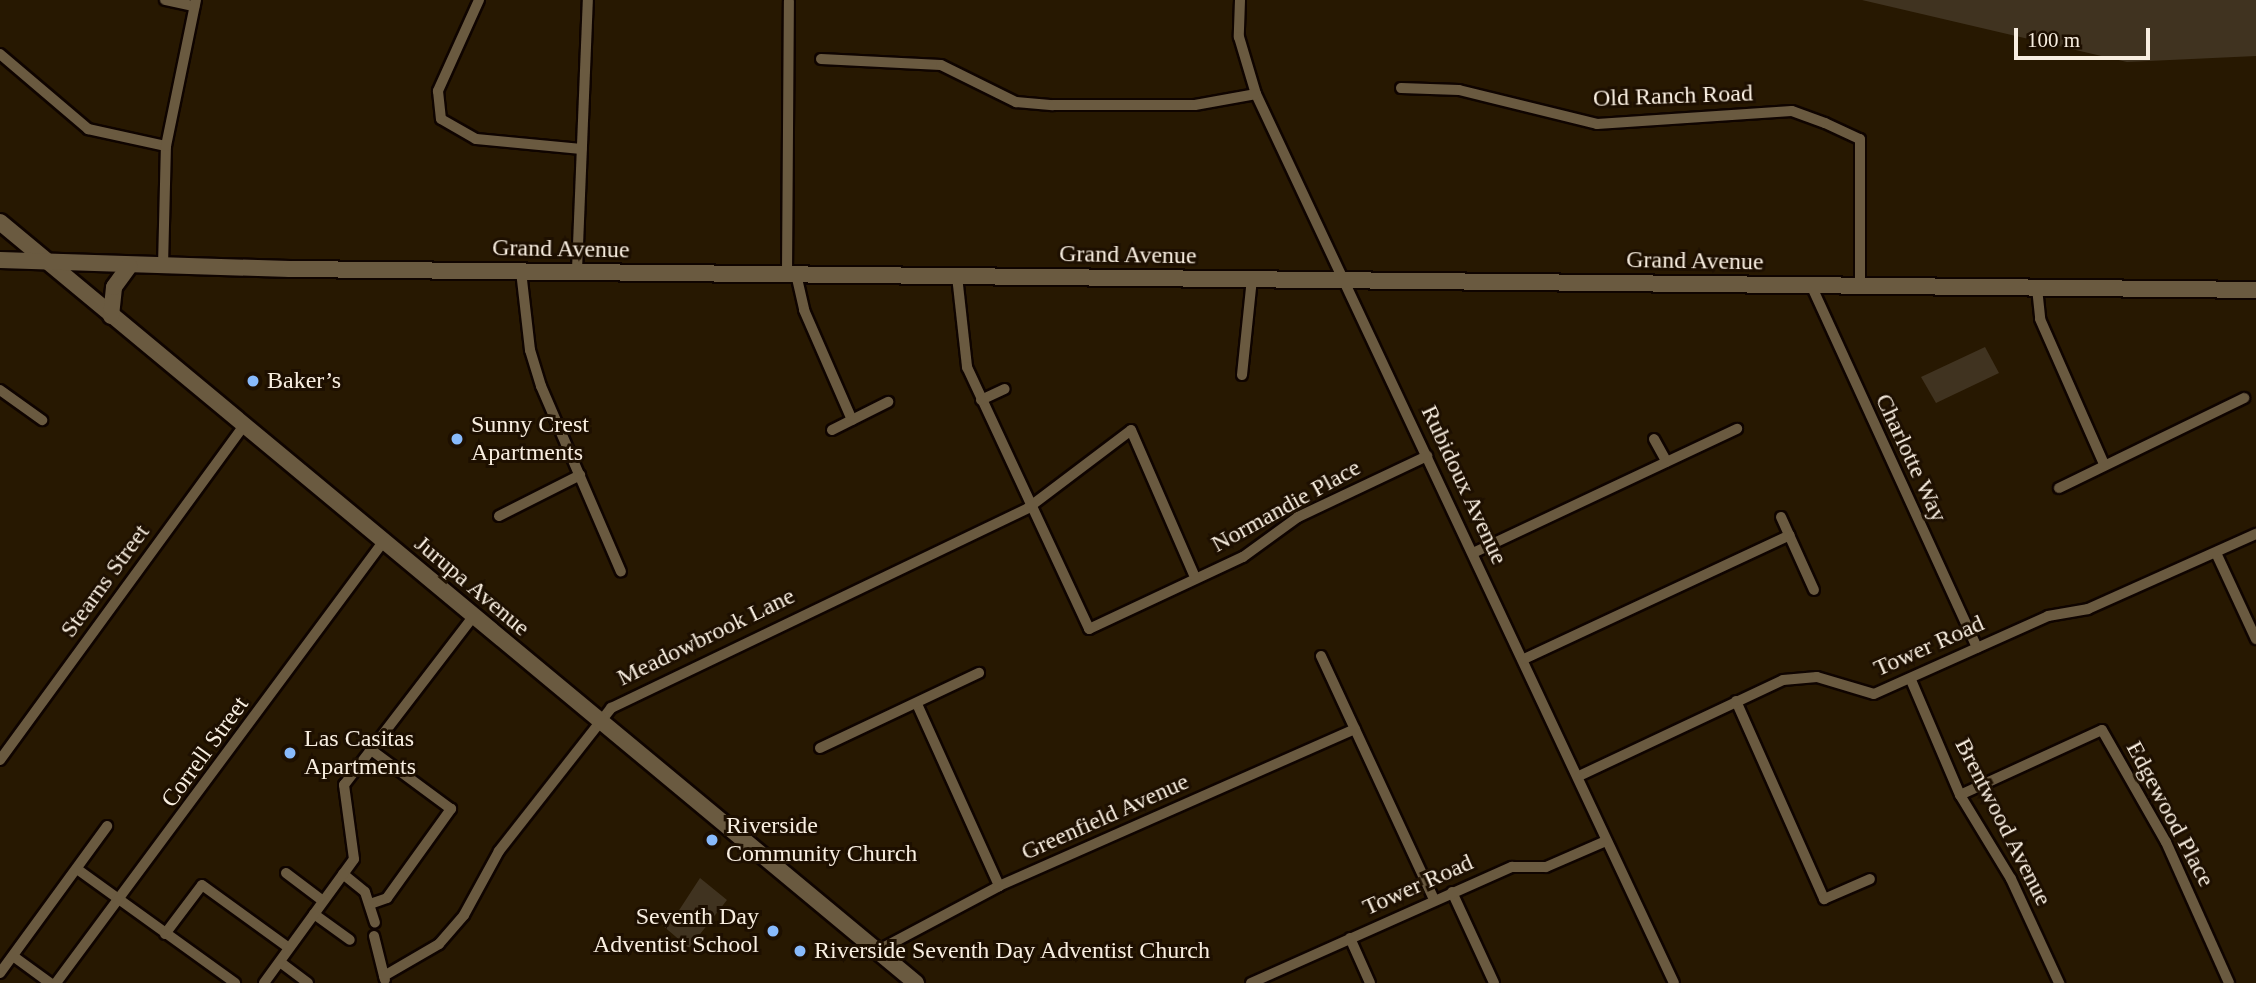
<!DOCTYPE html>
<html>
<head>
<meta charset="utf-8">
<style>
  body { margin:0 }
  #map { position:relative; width:2256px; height:983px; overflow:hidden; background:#271801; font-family:Georgia,serif }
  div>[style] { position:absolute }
  .green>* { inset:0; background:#403320 }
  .roads { filter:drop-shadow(2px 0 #0f0400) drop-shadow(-2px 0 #0f0400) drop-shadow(0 2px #0f0400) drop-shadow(0 -2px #0f0400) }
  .street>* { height:10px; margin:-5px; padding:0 5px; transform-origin:5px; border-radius:5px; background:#6a5a40 }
  .secondary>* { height:16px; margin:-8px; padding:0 8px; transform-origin:8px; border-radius:8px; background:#6a5a40 }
  .dots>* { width:19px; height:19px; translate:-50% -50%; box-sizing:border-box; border:4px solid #1d0f00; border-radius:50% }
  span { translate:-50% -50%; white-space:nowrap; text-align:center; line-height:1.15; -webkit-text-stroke:6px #1d0f00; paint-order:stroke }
  .street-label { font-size:24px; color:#f8eee0 }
  .poi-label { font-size:24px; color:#f8eee0 }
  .left { translate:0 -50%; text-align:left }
  .right { translate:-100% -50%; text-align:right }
  .scale { position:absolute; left:2014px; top:28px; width:136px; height:32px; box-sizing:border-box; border:4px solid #f8eee0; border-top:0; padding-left:9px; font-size:21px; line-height:24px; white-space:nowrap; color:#f8eee0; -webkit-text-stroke:5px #1d0f00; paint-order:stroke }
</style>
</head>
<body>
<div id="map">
  <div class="green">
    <div style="clip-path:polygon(1862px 0,2256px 0,2256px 56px,2127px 62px)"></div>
    <div style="clip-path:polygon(1985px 347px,1999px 373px,1936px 403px,1921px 377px)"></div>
    <div style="clip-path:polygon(700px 878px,727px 900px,689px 948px,662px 925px,674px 918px)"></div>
  </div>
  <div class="roads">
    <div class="street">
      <div style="left:165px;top:0;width:30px;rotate:12deg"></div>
      <div style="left:479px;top:0;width:100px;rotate:114.3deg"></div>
      <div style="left:438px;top:91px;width:28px;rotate:84deg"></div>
      <div style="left:441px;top:119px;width:40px;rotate:29.7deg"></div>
      <div style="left:476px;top:139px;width:106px;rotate:5.4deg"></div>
      <div style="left:1240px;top:0;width:37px;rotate:92deg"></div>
      <div style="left:1239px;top:37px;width:59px;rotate:73.4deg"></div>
      <div style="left:1256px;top:94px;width:982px;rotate:64.82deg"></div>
      <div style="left:0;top:54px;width:116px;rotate:40.4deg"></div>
      <div style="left:88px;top:129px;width:80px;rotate:12.3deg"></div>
      <div style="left:821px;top:59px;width:120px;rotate:2.9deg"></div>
      <div style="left:941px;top:65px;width:84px;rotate:26.3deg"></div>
      <div style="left:1016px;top:102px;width:37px;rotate:5deg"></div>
      <div style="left:1053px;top:105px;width:142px"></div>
      <div style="left:1195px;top:105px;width:62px;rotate:-10.2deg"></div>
      <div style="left:1401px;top:88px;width:58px;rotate:2deg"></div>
      <div style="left:1459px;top:90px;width:142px;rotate:13.8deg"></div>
      <div style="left:1597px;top:124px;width:195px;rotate:-3.8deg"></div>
      <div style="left:1792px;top:111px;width:35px;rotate:20deg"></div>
      <div style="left:1825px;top:123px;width:38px;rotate:25deg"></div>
      <div style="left:1860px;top:139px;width:146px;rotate:90deg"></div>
      <div style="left:163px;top:266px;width:120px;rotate:-88.6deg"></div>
      <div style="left:166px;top:146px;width:149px;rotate:-78.4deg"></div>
      <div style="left:577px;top:270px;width:270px;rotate:-87.7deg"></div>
      <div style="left:521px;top:271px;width:80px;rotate:83.5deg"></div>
      <div style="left:530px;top:350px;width:38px;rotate:73deg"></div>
      <div style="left:541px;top:386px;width:202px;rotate:66.7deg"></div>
      <div style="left:787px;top:273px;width:272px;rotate:-89.6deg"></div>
      <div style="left:796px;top:274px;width:37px;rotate:77deg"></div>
      <div style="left:804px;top:310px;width:120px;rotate:66.4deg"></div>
      <div style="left:957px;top:276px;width:92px;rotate:83.7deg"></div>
      <div style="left:967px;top:367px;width:289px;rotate:65deg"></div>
      <div style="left:1089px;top:629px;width:170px;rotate:-25.1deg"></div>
      <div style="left:1243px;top:557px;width:68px;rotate:-36deg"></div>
      <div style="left:1298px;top:517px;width:143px;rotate:-25.3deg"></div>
      <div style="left:1811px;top:285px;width:399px;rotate:65.4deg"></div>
      <div style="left:2037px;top:288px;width:31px;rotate:84deg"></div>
      <div style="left:2040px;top:319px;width:158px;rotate:66.2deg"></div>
      <div style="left:1242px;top:375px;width:97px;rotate:-84.1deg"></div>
      <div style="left:0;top:390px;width:52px;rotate:35.5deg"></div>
      <div style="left:981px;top:400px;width:26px;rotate:-25deg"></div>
      <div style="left:832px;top:430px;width:63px;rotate:-26.6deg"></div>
      <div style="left:1654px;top:439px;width:26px;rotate:61deg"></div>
      <div style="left:2059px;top:488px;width:206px;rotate:-25.9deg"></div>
      <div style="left:499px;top:516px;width:91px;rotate:-26.8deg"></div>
      <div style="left:1781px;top:517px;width:80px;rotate:65.7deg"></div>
      <div style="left:1473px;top:553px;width:292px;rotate:-25.2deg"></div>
      <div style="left:2216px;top:553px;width:95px;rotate:65.1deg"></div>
      <div style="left:1321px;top:656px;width:268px;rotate:65.1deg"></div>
      <div style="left:1524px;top:659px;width:293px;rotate:-25deg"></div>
      <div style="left:1911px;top:680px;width:125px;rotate:66.9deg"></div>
      <div style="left:1960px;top:795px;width:98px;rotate:58.7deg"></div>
      <div style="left:2011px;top:879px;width:115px;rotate:65.2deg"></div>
      <div style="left:1736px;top:701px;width:217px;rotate:66deg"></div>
      <div style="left:1824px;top:899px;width:50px;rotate:-23.5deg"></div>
      <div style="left:917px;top:704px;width:200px;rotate:65.7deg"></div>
      <div style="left:820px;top:748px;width:176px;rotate:-25.3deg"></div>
      <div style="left:0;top:760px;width:412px;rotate:-53.9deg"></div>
      <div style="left:1579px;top:776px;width:225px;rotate:-25.2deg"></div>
      <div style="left:1783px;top:680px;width:34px;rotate:-5deg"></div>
      <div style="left:1817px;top:677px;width:59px;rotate:16.6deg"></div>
      <div style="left:1874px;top:694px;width:191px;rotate:-24.1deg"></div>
      <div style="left:2048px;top:616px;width:41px;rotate:-9.9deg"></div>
      <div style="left:2088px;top:609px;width:184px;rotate:-24.1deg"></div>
      <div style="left:1960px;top:795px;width:156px;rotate:-24.6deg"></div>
      <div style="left:2102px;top:730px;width:129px;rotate:60.3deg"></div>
      <div style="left:2166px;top:842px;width:154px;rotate:65.9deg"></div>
      <div style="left:77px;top:869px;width:195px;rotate:35.8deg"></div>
      <div style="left:286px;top:873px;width:46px;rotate:37.1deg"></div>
      <div style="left:343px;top:874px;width:28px;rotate:39deg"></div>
      <div style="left:365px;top:892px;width:32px;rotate:72deg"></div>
      <div style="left:1452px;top:892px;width:100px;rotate:65.2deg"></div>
      <div style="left:370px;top:904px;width:18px;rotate:-19deg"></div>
      <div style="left:387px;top:898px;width:110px;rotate:-54.3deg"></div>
      <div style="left:451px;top:809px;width:101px;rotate:-143.5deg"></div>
      <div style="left:314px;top:914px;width:44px;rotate:35.8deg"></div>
      <div style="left:165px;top:934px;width:61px;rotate:-52.9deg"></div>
      <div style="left:202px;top:885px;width:107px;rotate:35.9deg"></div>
      <div style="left:374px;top:936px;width:45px;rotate:76deg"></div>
      <div style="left:1350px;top:938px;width:49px;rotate:66deg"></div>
      <div style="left:877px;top:951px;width:138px;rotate:-28deg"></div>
      <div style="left:999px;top:886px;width:389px;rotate:-23.8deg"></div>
      <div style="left:13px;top:956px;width:46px;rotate:36.1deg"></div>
      <div style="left:280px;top:962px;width:35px;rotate:37deg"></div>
      <div style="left:0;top:973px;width:182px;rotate:-53.9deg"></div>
      <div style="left:384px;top:976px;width:64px;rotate:-30.2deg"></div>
      <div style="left:439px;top:944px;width:38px;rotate:-49deg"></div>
      <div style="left:464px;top:915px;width:73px;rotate:-61.3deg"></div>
      <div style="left:499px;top:851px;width:182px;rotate:-51.9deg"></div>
      <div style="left:611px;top:708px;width:462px;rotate:-25.6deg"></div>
      <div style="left:1028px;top:508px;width:129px;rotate:-37.1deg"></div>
      <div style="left:1131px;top:430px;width:160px;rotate:66.5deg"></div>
      <div style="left:56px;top:983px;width:549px;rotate:-53.44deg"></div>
      <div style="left:264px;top:983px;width:153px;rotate:-54deg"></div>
      <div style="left:354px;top:859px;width:75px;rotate:-97.7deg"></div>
      <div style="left:344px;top:785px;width:212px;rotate:-52.5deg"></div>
      <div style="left:1251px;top:983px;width:286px;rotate:-24deg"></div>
      <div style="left:1512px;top:867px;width:34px"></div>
      <div style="left:1546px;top:867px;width:65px;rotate:-23.4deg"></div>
    </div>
    <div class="secondary">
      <div style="left:0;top:222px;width:1191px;rotate:39.72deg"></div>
      <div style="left:0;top:260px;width:290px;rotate:1.8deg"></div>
      <div style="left:290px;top:269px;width:1966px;rotate:0.61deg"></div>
      <div style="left:111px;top:316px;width:29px;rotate:-84deg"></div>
      <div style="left:114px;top:287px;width:26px;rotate:-54deg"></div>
    </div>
  </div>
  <div class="dots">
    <div style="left:253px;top:381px;background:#88bafc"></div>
    <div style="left:457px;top:439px;background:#88bafc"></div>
    <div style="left:290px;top:753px;background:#88bafc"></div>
    <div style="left:712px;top:840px;background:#88bafc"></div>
    <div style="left:773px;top:931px;background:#88bafc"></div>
    <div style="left:800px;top:951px;background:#88bafc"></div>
  </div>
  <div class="street-label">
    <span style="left:1673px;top:96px;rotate:-2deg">Old Ranch Road</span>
    <span style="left:561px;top:249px;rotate:1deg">Grand Avenue</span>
    <span style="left:1128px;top:255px;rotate:1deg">Grand Avenue</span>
    <span style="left:1695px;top:261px;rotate:1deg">Grand Avenue</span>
    <span style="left:1911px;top:458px;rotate:65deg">Charlotte Way</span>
    <span style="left:1464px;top:485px;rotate:65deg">Rubidoux Avenue</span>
    <span style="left:1286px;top:506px;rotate:-29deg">Normandie Place</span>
    <span style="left:105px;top:581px;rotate:-54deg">Stearns Street</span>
    <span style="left:472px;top:586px;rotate:40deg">Jurupa Avenue</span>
    <span style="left:706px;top:637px;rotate:-26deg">Meadowbrook Lane</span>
    <span style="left:1929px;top:646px;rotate:-24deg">Tower Road</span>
    <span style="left:205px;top:752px;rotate:-54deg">Correll Street</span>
    <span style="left:2170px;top:814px;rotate:62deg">Edgewood Place</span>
    <span style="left:1105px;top:817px;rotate:-24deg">Greenfield Avenue</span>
    <span style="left:2003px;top:822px;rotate:63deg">Brentwood Avenue</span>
    <span style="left:1418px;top:885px;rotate:-24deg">Tower Road</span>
  </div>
  <div class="poi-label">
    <span class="left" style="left:267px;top:381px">Baker’s</span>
    <span class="left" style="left:471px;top:439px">Sunny Crest<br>Apartments</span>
    <span class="left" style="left:304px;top:753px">Las Casitas<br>Apartments</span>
    <span class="left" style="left:726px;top:840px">Riverside<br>Community Church</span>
    <span class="right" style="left:759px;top:931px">Seventh Day<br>Adventist School</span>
    <span class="left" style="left:814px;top:951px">Riverside Seventh Day Adventist Church</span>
  </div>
  <div class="scale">100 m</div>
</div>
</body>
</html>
